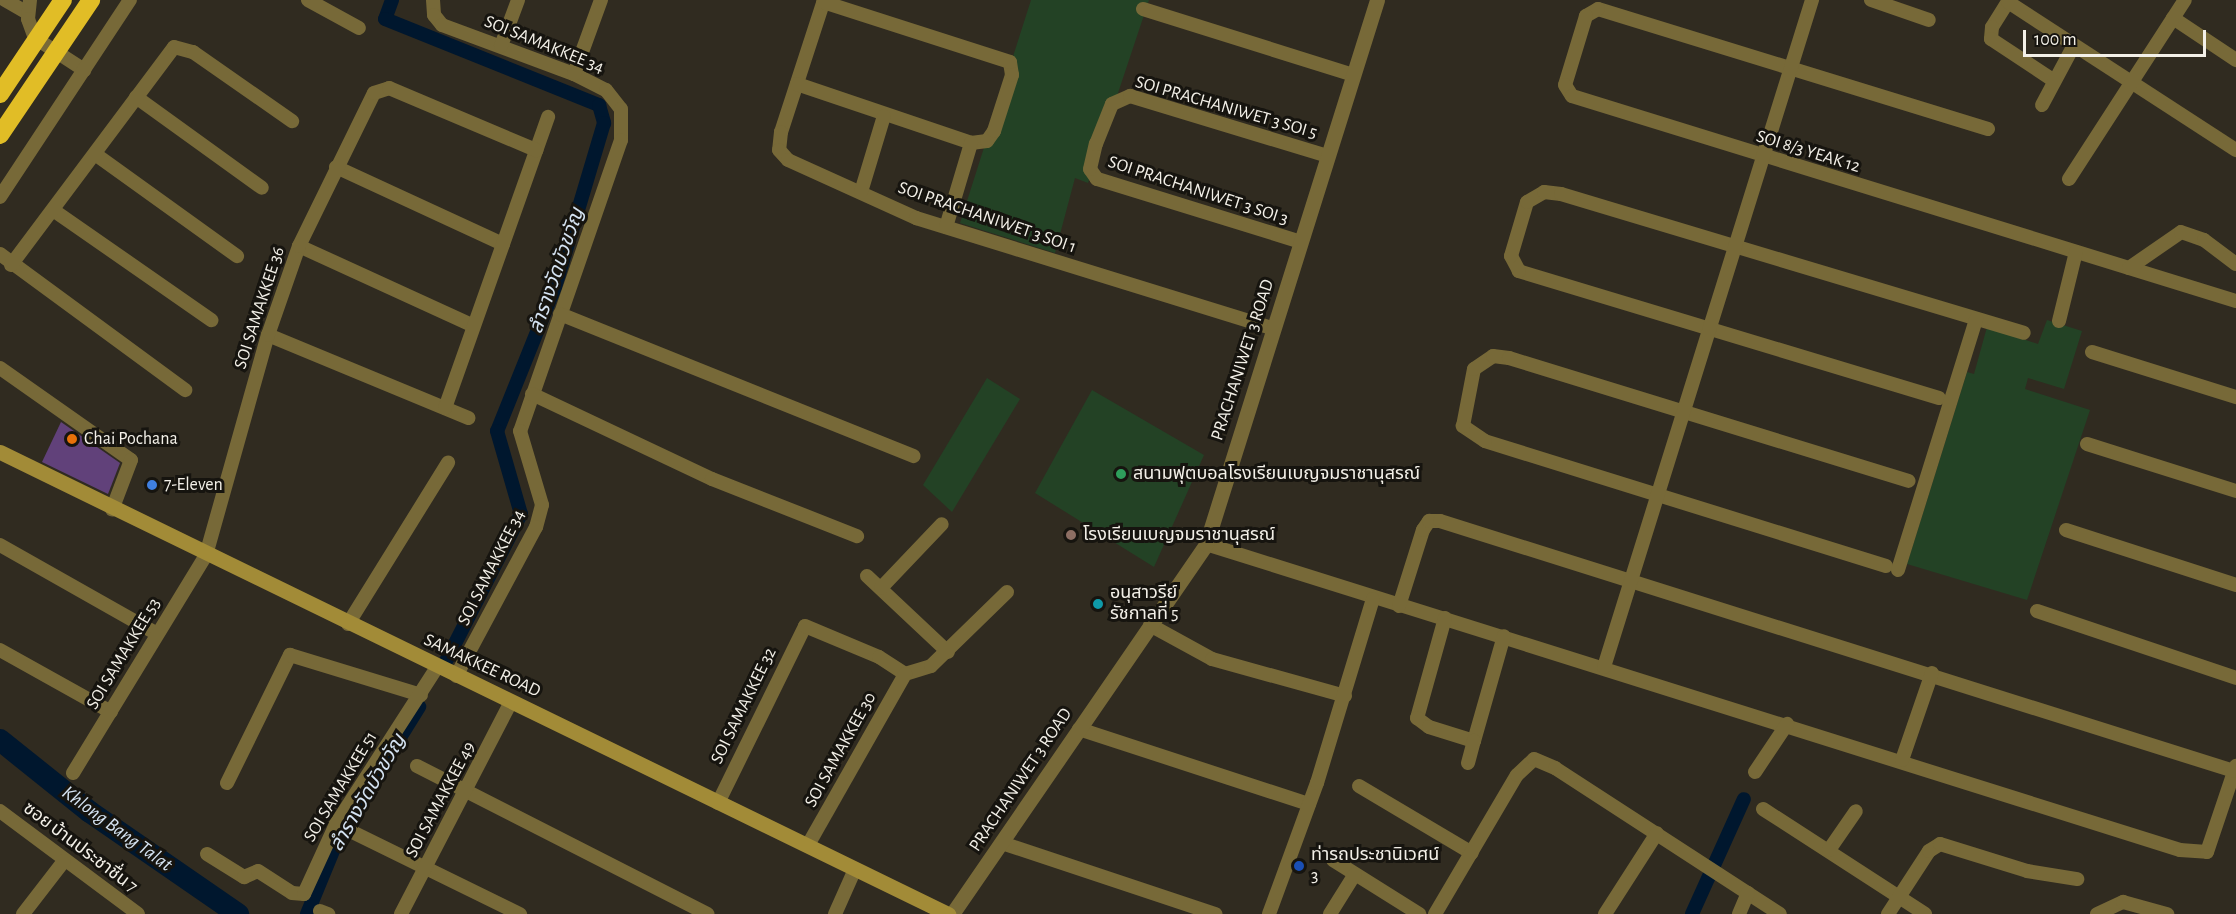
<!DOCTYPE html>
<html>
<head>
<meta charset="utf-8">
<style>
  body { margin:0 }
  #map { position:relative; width:2236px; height:914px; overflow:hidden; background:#302b20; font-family:"Alegreya Sans","Noto Sans Thai",sans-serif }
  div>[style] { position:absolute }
  .green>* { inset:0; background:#234225 }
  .canal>* { height:14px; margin:-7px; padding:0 7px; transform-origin:7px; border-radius:7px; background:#00172e }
  .river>* { height:22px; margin:-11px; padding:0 11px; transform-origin:11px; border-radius:11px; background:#00172e }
  .building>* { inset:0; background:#61417a }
  .minor>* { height:14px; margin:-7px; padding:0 7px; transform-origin:7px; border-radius:7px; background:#776938 }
  .tertiary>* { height:15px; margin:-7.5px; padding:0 7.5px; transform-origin:7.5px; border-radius:7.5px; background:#776938 }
  .secondary>* { height:15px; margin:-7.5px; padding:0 7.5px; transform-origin:7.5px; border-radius:7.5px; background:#a28b37 }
  .motorway-bridge>* { height:18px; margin:-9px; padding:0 9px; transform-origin:9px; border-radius:9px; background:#e1bd26 }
  .dots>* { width:16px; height:16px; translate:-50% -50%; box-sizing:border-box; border:3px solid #16140f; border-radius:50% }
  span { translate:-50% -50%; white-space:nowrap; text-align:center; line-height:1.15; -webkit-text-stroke:6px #16140f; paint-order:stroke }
  .street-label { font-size:18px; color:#f3f0e8 }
  .poi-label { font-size:18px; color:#f3f0e8 }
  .left { translate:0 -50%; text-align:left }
  .water-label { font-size:20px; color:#d5e3f2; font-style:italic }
  .scale { position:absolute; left:2023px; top:30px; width:183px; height:27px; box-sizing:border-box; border:3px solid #f3f0e8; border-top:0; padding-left:8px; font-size:18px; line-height:21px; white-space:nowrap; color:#f3f0e8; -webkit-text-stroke:4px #16140f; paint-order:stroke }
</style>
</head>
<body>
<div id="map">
  <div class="green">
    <div style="clip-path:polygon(1031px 0,1149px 0,1088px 183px,1075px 178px,1055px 253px,960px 223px)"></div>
    <div style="clip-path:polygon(2047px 320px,2082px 331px,2064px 389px,2028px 378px,2025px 389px,2090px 410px,2027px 600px,1907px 564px,1967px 372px,1974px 374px,1987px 327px,2038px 344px)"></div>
    <div style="clip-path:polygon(987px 378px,1020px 399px,952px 512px,923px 485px)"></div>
    <div style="clip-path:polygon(1092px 390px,1204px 455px,1154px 567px,1035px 493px)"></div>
  </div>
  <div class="canal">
    <div style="left:392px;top:0;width:20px;rotate:110deg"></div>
    <div style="left:385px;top:19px;width:231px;rotate:21.9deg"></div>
    <div style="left:599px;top:105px;width:19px;rotate:74deg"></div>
    <div style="left:604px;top:123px;width:171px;rotate:106.6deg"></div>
    <div style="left:555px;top:287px;width:155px;rotate:111.9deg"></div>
    <div style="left:497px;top:431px;width:86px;rotate:73.9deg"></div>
    <div style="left:521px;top:514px;width:165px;rotate:117deg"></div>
    <div style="left:307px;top:914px;width:87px;rotate:-67.6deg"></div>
    <div style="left:340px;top:834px;width:150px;rotate:-58.1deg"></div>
    <div style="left:1692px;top:914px;width:126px;rotate:-65.7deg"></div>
  </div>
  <div class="river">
    <div style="left:0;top:740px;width:115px;rotate:38.7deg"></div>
    <div style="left:90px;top:812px;width:180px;rotate:34.6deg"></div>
  </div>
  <div class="building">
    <div style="clip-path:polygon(61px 422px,120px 463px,108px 494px,42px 462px)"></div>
  </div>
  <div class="minor">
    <div style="left:5px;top:0;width:22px;rotate:30deg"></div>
    <div style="left:30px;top:0;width:19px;rotate:96deg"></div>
    <div style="left:28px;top:19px;width:20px;rotate:70deg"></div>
    <div style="left:35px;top:38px;width:59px;rotate:33.1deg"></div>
    <div style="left:308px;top:0;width:58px;rotate:28.8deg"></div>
    <div style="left:433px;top:0;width:15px;rotate:86deg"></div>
    <div style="left:434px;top:15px;width:13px;rotate:51deg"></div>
    <div style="left:442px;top:25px;width:141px;rotate:20.4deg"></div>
    <div style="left:574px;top:74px;width:36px;rotate:27deg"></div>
    <div style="left:606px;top:90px;width:24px;rotate:52deg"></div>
    <div style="left:621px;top:109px;width:31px;rotate:90deg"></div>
    <div style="left:621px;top:140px;width:308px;rotate:109.1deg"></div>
    <div style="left:520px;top:431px;width:77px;rotate:73.4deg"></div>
    <div style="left:542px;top:505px;width:23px;rotate:105deg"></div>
    <div style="left:536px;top:527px;width:169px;rotate:118.2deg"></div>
    <div style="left:824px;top:0;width:139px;rotate:108deg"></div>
    <div style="left:781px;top:132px;width:18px;rotate:96deg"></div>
    <div style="left:779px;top:150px;width:13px;rotate:48deg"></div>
    <div style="left:788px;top:160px;width:141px;rotate:24.4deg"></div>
    <div style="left:916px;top:218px;width:375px;rotate:17.2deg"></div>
    <div style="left:1871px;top:0;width:61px;rotate:19deg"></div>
    <div style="left:2009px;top:0;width:32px;rotate:122deg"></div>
    <div style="left:1992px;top:27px;width:12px;rotate:95deg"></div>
    <div style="left:1991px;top:39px;width:74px;rotate:33.5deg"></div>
    <div style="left:2008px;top:2px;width:272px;rotate:33deg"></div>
    <div style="left:1143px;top:9px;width:221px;rotate:17.4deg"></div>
    <div style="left:2173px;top:18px;width:76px;rotate:33.7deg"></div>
    <div style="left:501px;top:46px;width:49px;rotate:-69.7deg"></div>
    <div style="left:574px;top:74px;width:79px;rotate:-70deg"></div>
    <div style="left:797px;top:84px;width:184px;rotate:18.7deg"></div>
    <div style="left:971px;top:143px;width:16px;rotate:-7deg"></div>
    <div style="left:987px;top:141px;width:12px;rotate:-55deg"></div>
    <div style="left:994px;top:131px;width:59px;rotate:-72.2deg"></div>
    <div style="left:1012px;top:75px;width:13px;rotate:-99deg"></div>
    <div style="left:1010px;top:62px;width:196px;rotate:-162.2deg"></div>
    <div style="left:136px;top:97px;width:155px;rotate:35.8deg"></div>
    <div style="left:2042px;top:105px;width:66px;rotate:-61.9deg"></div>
    <div style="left:1988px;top:129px;width:408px;rotate:-162.9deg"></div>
    <div style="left:1598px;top:9px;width:14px;rotate:150deg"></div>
    <div style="left:1586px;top:16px;width:72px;rotate:106.9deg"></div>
    <div style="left:1565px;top:85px;width:13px;rotate:58deg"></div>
    <div style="left:1572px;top:96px;width:695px;rotate:17.16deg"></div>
    <div style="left:95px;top:154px;width:175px;rotate:35.7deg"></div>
    <div style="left:336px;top:167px;width:184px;rotate:24.8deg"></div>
    <div style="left:2069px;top:179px;width:213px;rotate:-57.1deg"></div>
    <div style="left:861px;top:192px;width:79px;rotate:-73.2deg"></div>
    <div style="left:0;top:197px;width:236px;rotate:-56.6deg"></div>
    <div style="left:53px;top:210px;width:193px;rotate:34.8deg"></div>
    <div style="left:946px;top:227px;width:88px;rotate:-73.4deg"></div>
    <div style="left:1301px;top:242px;width:214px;rotate:-162.8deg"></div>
    <div style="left:1097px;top:179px;width:12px;rotate:-125deg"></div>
    <div style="left:1090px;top:169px;width:26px;rotate:-77deg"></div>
    <div style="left:1096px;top:144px;width:43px;rotate:-68.2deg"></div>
    <div style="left:1112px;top:104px;width:20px;rotate:-24deg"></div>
    <div style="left:1130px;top:96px;width:207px;rotate:16.9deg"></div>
    <div style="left:299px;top:246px;width:192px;rotate:24.6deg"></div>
    <div style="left:0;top:254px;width:230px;rotate:36.3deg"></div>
    <div style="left:11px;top:265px;width:272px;rotate:-53.2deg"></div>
    <div style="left:174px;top:47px;width:20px;rotate:15deg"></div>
    <div style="left:193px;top:52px;width:121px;rotate:34.9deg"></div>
    <div style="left:2129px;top:268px;width:63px;rotate:-34.7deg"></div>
    <div style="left:2181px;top:232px;width:24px;rotate:19deg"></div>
    <div style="left:2204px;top:240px;width:40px;rotate:37deg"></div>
    <div style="left:560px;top:314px;width:381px;rotate:21.9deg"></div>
    <div style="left:2059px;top:321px;width:71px;rotate:-76.2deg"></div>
    <div style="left:268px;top:335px;width:217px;rotate:22.5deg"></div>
    <div style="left:2092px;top:352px;width:151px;rotate:17.4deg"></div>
    <div style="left:0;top:368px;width:160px;rotate:35.1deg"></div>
    <div style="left:131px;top:460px;width:53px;rotate:110.8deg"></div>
    <div style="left:532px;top:394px;width:199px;rotate:25.3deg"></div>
    <div style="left:712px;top:479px;width:156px;rotate:21.5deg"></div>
    <div style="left:1939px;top:398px;width:439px;rotate:-163.2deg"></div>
    <div style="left:1519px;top:271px;width:17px;rotate:-118deg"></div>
    <div style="left:1511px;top:256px;width:56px;rotate:-73.5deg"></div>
    <div style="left:1527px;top:202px;width:20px;rotate:-30deg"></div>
    <div style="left:1544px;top:192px;width:17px;rotate:7deg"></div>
    <div style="left:1561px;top:194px;width:483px;rotate:16.7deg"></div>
    <div style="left:445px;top:408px;width:309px;rotate:-70.5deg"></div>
    <div style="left:2087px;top:444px;width:156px;rotate:17.5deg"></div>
    <div style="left:2066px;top:530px;width:179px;rotate:17.9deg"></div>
    <div style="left:1206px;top:544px;width:1021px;rotate:17.44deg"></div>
    <div style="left:2180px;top:850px;width:27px;rotate:4deg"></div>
    <div style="left:2207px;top:852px;width:91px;rotate:-71.4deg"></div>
    <div style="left:0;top:545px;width:180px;rotate:29.5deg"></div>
    <div style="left:1886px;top:566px;width:420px;rotate:-162.7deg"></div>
    <div style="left:1485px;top:441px;width:27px;rotate:-146deg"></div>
    <div style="left:1463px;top:426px;width:58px;rotate:-79.1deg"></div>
    <div style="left:1474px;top:369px;width:23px;rotate:-34deg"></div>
    <div style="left:1493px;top:356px;width:16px;rotate:7deg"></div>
    <div style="left:1509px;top:358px;width:418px;rotate:17.1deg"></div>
    <div style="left:1898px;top:570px;width:263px;rotate:-72.7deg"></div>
    <div style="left:867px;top:576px;width:111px;rotate:43.2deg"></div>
    <div style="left:881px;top:588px;width:88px;rotate:-46.4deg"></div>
    <div style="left:1399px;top:606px;width:80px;rotate:-72.5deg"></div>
    <div style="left:1423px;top:530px;width:11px;rotate:-56deg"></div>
    <div style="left:1429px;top:521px;width:11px"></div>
    <div style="left:1440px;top:521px;width:832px;rotate:17.48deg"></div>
    <div style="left:2037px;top:611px;width:210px;rotate:18.6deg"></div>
    <div style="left:1445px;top:618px;width:104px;rotate:105.6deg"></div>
    <div style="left:1417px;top:718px;width:15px;rotate:37deg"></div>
    <div style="left:1429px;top:727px;width:47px;rotate:17.3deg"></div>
    <div style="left:1474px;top:741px;width:109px;rotate:-74.1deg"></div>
    <div style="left:348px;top:624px;width:190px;rotate:-58.2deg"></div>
    <div style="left:1150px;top:625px;width:71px;rotate:28.7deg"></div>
    <div style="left:1212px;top:659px;width:138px;rotate:15.5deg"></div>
    <div style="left:0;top:650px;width:127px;rotate:29.2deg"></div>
    <div style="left:1604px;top:667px;width:699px;rotate:-72.68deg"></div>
    <div style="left:905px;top:674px;width:27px;rotate:-17deg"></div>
    <div style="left:931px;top:666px;width:106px;rotate:-44.2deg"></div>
    <div style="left:1079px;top:729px;width:242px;rotate:18.1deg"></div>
    <div style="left:1902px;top:760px;width:92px;rotate:-71deg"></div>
    <div style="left:1468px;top:763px;width:23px;rotate:-75deg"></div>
    <div style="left:417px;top:766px;width:326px;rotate:27deg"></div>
    <div style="left:1755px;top:772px;width:58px;rotate:-56.3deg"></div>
    <div style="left:73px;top:773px;width:255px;rotate:-58.6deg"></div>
    <div style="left:206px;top:555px;width:229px;rotate:-74.3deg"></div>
    <div style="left:268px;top:335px;width:94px;rotate:-70.8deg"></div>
    <div style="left:299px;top:246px;width:170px;rotate:-63.9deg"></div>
    <div style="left:374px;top:93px;width:16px;rotate:-18deg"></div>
    <div style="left:389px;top:88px;width:160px;rotate:22.9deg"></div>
    <div style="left:227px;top:783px;width:143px;rotate:-63.8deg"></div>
    <div style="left:290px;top:655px;width:137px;rotate:17deg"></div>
    <div style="left:1359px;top:786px;width:131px;rotate:30.7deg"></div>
    <div style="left:718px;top:803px;width:197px;rotate:-63.8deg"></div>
    <div style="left:805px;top:626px;width:80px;rotate:22.7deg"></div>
    <div style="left:879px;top:657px;width:31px;rotate:33deg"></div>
    <div style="left:1763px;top:809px;width:193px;rotate:32.9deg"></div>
    <div style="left:0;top:811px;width:172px;rotate:36.7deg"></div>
    <div style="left:336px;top:824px;width:205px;rotate:26.1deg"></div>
    <div style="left:1002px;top:843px;width:225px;rotate:18.4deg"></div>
    <div style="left:808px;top:845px;width:197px;rotate:-60.4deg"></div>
    <div style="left:1829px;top:850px;width:47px;rotate:-55.3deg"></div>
    <div style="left:207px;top:854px;width:44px;rotate:31.9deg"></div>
    <div style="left:244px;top:877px;width:15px;rotate:-23deg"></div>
    <div style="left:258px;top:871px;width:40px;rotate:32.9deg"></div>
    <div style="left:292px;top:893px;width:12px;rotate:5deg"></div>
    <div style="left:304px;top:894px;width:77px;rotate:-65.4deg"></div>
    <div style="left:336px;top:824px;width:187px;rotate:-57.2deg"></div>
    <div style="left:1333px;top:860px;width:102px;rotate:32.1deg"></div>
    <div style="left:320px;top:911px;width:9px;rotate:21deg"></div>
    <div style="left:23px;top:914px;width:67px;rotate:-52.3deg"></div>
    <div style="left:401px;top:914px;width:239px;rotate:-62.6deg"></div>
    <div style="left:835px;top:914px;width:49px;rotate:-66deg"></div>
    <div style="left:1269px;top:914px;width:140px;rotate:-69.9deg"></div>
    <div style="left:1317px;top:783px;width:192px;rotate:-73.1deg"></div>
    <div style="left:1330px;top:914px;width:47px;rotate:-58deg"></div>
    <div style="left:1435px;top:914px;width:161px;rotate:-59.5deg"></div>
    <div style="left:1517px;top:775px;width:23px;rotate:-43deg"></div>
    <div style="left:1534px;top:759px;width:23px;rotate:23deg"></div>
    <div style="left:1555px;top:768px;width:268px;rotate:33deg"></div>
    <div style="left:1605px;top:914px;width:96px;rotate:-57.3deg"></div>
    <div style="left:1739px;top:914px;width:23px;rotate:-67deg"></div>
    <div style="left:1888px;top:914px;width:75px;rotate:-56.9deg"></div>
    <div style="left:1929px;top:851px;width:13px;rotate:-32deg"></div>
    <div style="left:1940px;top:844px;width:91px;rotate:17.2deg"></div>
    <div style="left:2027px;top:871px;width:51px;rotate:9.1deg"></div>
    <div style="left:2097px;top:914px;width:29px;rotate:-25deg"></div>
    <div style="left:2123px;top:902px;width:46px;rotate:15.3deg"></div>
  </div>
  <div class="tertiary">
    <div style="left:952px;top:914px;width:449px;rotate:-55.5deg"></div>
    <div style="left:1206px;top:544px;width:570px;rotate:-72.55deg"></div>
  </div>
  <div class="secondary">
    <div style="left:0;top:452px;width:1055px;rotate:25.98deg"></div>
  </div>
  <div class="motorway-bridge">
    <div style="left:0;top:94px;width:113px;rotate:-56.2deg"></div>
    <div style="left:0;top:135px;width:163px;rotate:-56deg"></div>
  </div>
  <div class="dots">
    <div style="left:72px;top:439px;background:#e8710a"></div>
    <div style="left:1121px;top:474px;background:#2e9e5b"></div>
    <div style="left:152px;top:485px;background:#3f7fe0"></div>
    <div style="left:1071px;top:535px;background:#8d6e63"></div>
    <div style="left:1098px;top:604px;background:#0f9aa8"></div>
    <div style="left:1299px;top:866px;background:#1a4fb4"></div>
  </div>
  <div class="street-label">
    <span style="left:544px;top:45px;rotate:22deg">SOI SAMAKKEE 34</span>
    <span style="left:1226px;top:108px;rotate:16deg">SOI PRACHANIWET 3 SOI 5</span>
    <span style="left:1808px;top:152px;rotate:17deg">SOI 8/3 YEAK 12</span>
    <span style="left:1198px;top:191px;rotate:18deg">SOI PRACHANIWET 3 SOI 3</span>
    <span style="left:987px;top:218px;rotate:19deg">SOI PRACHANIWET 3 SOI 1</span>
    <span style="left:260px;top:308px;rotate:-72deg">SOI SAMAKKEE 36</span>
    <span style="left:1243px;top:360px;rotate:-72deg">PRACHANIWET 3 ROAD</span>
    <span style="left:492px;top:568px;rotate:-63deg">SOI SAMAKKEE 34</span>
    <span style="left:124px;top:654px;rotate:-59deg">SOI SAMAKKEE 53</span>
    <span style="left:482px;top:666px;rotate:25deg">SAMAKKEE ROAD</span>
    <span style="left:744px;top:706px;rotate:-64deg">SOI SAMAKKEE 32</span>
    <span style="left:841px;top:750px;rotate:-61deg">SOI SAMAKKEE 30</span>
    <span style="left:1021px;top:780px;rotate:-56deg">PRACHANIWET 3 ROAD</span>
    <span style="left:341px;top:787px;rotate:-59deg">SOI SAMAKKEE 51</span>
    <span style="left:441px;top:800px;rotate:-62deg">SOI SAMAKKEE 49</span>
    <span style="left:80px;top:848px;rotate:37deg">ซอย บ้านประชาชื่น 7</span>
  </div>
  <div class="poi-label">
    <span class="left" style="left:84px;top:439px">Chai Pochana</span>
    <span class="left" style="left:1133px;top:474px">สนามฟุตบอลโรงเรียนเบญจมราชานุสรณ์</span>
    <span class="left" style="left:164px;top:485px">7-Eleven</span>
    <span class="left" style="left:1083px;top:535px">โรงเรียนเบญจมราชานุสรณ์</span>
    <span class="left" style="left:1110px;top:604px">อนุสาวรีย์<br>รัชกาลที่ 5</span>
    <span class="left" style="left:1311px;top:866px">ท่ารถประชานิเวศน์<br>3</span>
  </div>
  <div class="water-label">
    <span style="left:557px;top:271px;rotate:-71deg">ลำรางวัดบัวขวัญ</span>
    <span style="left:368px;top:793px;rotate:-60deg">ลำรางวัดบัวขวัญ</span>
    <span style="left:117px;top:829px;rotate:36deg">Khlong Bang Talat</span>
  </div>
  <div class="scale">100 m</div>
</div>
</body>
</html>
